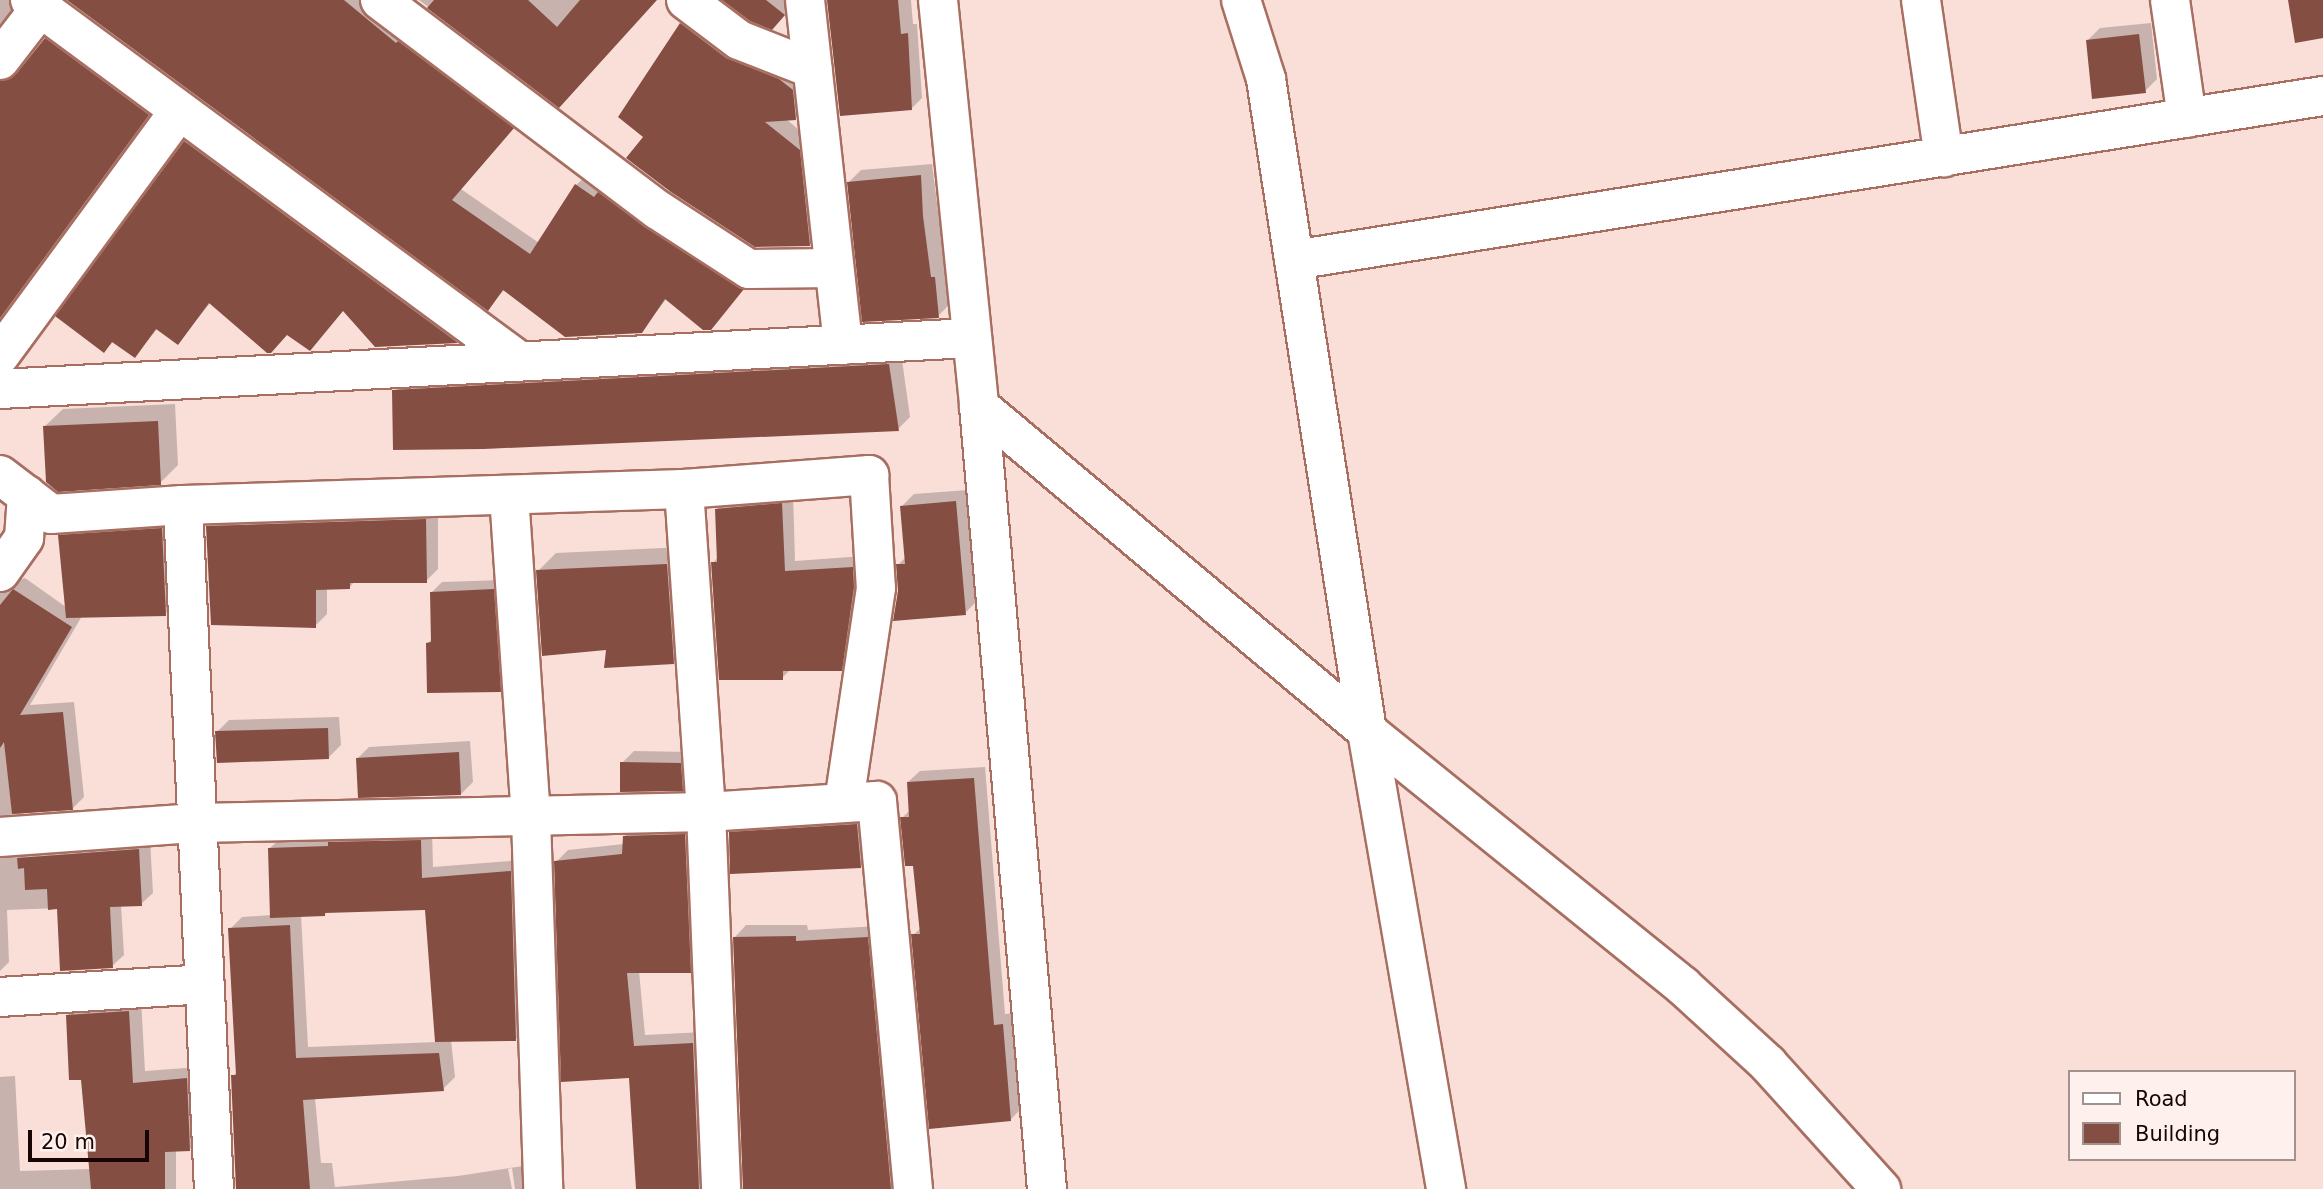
<!DOCTYPE html>
<html>
<head>
<meta charset="utf-8">
<style>
  body { margin:0 }
  #map { position:relative; width:2323px; height:1189px; overflow:hidden; background:#fadfd9; font-family:"DejaVu Sans",sans-serif }
  div>[style] { position:absolute }
  .shadow>* { inset:0; background:#0003 }
  .building>* { inset:0; background:#854e43 }
  .roads { filter:drop-shadow(2px 0 #a76e61) drop-shadow(-2px 0 #a76e61) drop-shadow(0 2px #a76e61) drop-shadow(0 -2px #a76e61) }
  .minor>* { height:38px; margin:-19px; padding:0 19px; transform-origin:19px; border-radius:19px; background:#fff }
  span { translate:-50% -50%; white-space:nowrap; text-align:center; line-height:1.15; -webkit-text-stroke:7px #fdf0ed; paint-order:stroke }
  .legend { position:absolute; left:2068px; top:1070px; width:228px; height:91px; box-sizing:border-box; background:#fdf0ed; border:2px solid #a1928f; margin:0; padding:9px 12px; list-style:none; font-size:21px; color:#180503 }
  .legend li { display:flex; align-items:center; gap:14px; height:35px }
  .legend b { width:35px; border:2px solid #a1928f }
  .scale { position:absolute; left:28px; top:1130px; width:121px; height:32px; box-sizing:border-box; border:4px solid #180503; border-top:0; padding-left:9px; font-size:21px; line-height:24px; white-space:nowrap; color:#180503; -webkit-text-stroke:5px #fdf0ed; paint-order:stroke }
</style>
</head>
<body>
<div id="map">
  <div class="shadow">
    <div style="clip-path:polygon(0 0,19px 0,0 27px)"></div>
    <div style="clip-path:polygon(70px 0,371px 0,523px 117px,461px 189px,539px 243px,576px 185px,587px 175px,752px 278px,721px 317px,667px 298px,641px 332px,505px 289px,488px 308px)"></div>
    <div style="clip-path:polygon(419px 0,656px 0,559px 106px)"></div>
    <div style="clip-path:polygon(726px 0,794px 0,794px 3px,783px 17px)"></div>
    <div style="clip-path:polygon(829px 0,911px 0,913px 24px,917px 24px,922px 98px,912px 108px)"></div>
    <div style="clip-path:polygon(693px 12px,790px 68px,807px 106px,795px 118px,786px 119px,810px 139px,821px 233px,809px 245px,645px 137px,621px 117px,681px 24px)"></div>
    <div style="clip-path:polygon(2151px 23px,2157px 79px,2145px 91px,2088px 40px,2100px 28px)"></div>
    <div style="clip-path:polygon(56px 29px,158px 104px,0 319px,0 69px,8px 72px,19px 70px)"></div>
    <div style="clip-path:polygon(195px 133px,466px 333px,457px 341px,376px 346px,344px 309px,288px 333px,211px 302px,178px 343px,158px 328px,135px 356px,114px 341px,104px 351px,58px 316px)"></div>
    <div style="clip-path:polygon(932px 164px,950px 304px,938px 316px,849px 182px,861px 170px)"></div>
    <div style="clip-path:polygon(901px 353px,910px 417px,898px 429px,394px 393px,406px 381px)"></div>
    <div style="clip-path:polygon(175px 404px,178px 465px,160px 483px,45px 426px,63px 409px)"></div>
    <div style="clip-path:polygon(968px 490px,977px 601px,965px 613px,899px 591px,898px 565px,906px 557px,902px 506px,914px 494px)"></div>
    <div style="clip-path:polygon(793px 493px,795px 561px,864px 556px,852px 658px,841px 669px,791px 669px,782px 678px,713px 563px,718px 557px,717px 509px,728px 498px)"></div>
    <div style="clip-path:polygon(438px 508px,438px 569px,426px 581px,355px 581px,349px 588px,327px 588px,327px 614px,315px 626px,208px 527px,220px 515px)"></div>
    <div style="clip-path:polygon(167px 524px,171px 608px,165px 614px,82px 616px,30px 705px,74px 702px,84px 797px,73px 808px,0 816px,0 579px,10px 583px,25px 578px,66px 607px,60px 536px,66px 530px)"></div>
    <div style="clip-path:polygon(684px 547px,691px 644px,673px 662px,608px 648px,538px 571px,556px 553px)"></div>
    <div style="clip-path:polygon(503px 580px,510px 680px,500px 691px,428px 643px,432px 639px,432px 592px,442px 582px)"></div>
    <div style="clip-path:polygon(339px 717px,341px 745px,329px 757px,217px 732px,229px 720px)"></div>
    <div style="clip-path:polygon(470px 741px,473px 782px,461px 794px,357px 759px,369px 747px)"></div>
    <div style="clip-path:polygon(634px 751px,692px 752px,694px 777px,682px 789px,622px 763px)"></div>
    <div style="clip-path:polygon(985px 767px,1005px 1014px,1014px 1013px,1022px 1108px,1010px 1120px,913px 935px,921px 928px,915px 864px,902px 818px,910px 810px,908px 782px,920px 771px)"></div>
    <div style="clip-path:polygon(869px 813px,872px 855px,861px 867px,730px 833px,743px 821px)"></div>
    <div style="clip-path:polygon(696px 823px,702px 959px,690px 971px,639px 971px,645px 1035px,704px 1032px,714px 1189px,637px 1189px,631px 1076px,556px 862px,568px 850px,624px 844px,625px 836px,636px 825px)"></div>
    <div style="clip-path:polygon(evenodd,432px 829px,433px 867px,522px 860px,527px 1027px,516px 1039px,451px 1040px,455px 1077px,443px 1089px,315px 1098px,321px 1163px,332px 1163px,335px 1187px,458px 1176px,523px 1166px,527px 1189px,515px 1189px,512px 1168px,508px 1169px,512px 1189px,237px 1189px,233px 1076px,238px 1071px,230px 929px,242px 917px,272px 915px,270px 848px,282px 837px,432px 829px,427px 908px,437px 1042px,308px 1047px,301px 915px,324px 915px,328px 911px,427px 908px)"></div>
    <div style="clip-path:polygon(150px 839px,153px 893px,141px 904px,121px 905px,124px 955px,112px 966px,59px 908px,7px 910px,9px 962px,0 971px,0 844px)"></div>
    <div style="clip-path:polygon(746px 925px,807px 925px,808px 930px,879px 926px,908px 1189px,745px 1189px,735px 937px)"></div>
    <div style="clip-path:polygon(141px 999px,145px 1071px,199px 1067px,202px 1137px,190px 1149px,176px 1150px,176px 1189px,0 1189px,0 1077px,15px 1076px,20px 1171px,91px 1169px,82px 1079px,68px 1015px,80px 1003px)"></div>
  </div>
  <div class="building">
    <div style="clip-path:polygon(67px 0,344px 0,396px 43px,398px 41px,514px 128px,452px 200px,530px 254px,575px 184px,594px 197px,598px 192px,646px 228px,744px 289px,711px 330px,703px 330px,665px 299px,642px 333px,565px 337px,503px 290px,488px 311px)"></div>
    <div style="clip-path:polygon(434px 0,528px 0,557px 27px,580px 0,657px 0,559px 108px,427px 8px)"></div>
    <div style="clip-path:polygon(722px 0,766px 0,785px 15px,772px 30px,750px 21px)"></div>
    <div style="clip-path:polygon(827px 0,898px 0,901px 34px,908px 33px,912px 110px,840px 116px)"></div>
    <div style="clip-path:polygon(2288px 0,2323px 0,2323px 38px,2295px 43px)"></div>
    <div style="clip-path:polygon(680px 23px,726px 58px,779px 79px,793px 90px,796px 120px,765px 122px,800px 150px,810px 246px,755px 247px,671px 192px,626px 158px,643px 137px,618px 117px)"></div>
    <div style="clip-path:polygon(2139px 34px,2146px 93px,2092px 99px,2086px 40px)"></div>
    <div style="clip-path:polygon(45px 38px,149px 115px,0 318px,0 81px,17px 73px)"></div>
    <div style="clip-path:polygon(184px 141px,458px 343px,375px 347px,343px 311px,310px 351px,287px 335px,271px 353px,267px 353px,209px 303px,178px 345px,156px 329px,135px 358px,112px 342px,104px 353px,55px 316px)"></div>
    <div style="clip-path:polygon(921px 175px,923px 216px,931px 277px,935px 277px,939px 318px,862px 322px,847px 182px)"></div>
    <div style="clip-path:polygon(889px 364px,899px 431px,484px 449px,393px 450px,392px 390px)"></div>
    <div style="clip-path:polygon(158px 421px,161px 485px,58px 492px,46px 482px,43px 426px)"></div>
    <div style="clip-path:polygon(956px 501px,966px 615px,893px 621px,898px 591px,896px 564px,905px 564px,900px 506px)"></div>
    <div style="clip-path:polygon(782px 503px,785px 571px,853px 567px,854px 587px,842px 671px,783px 671px,783px 680px,719px 680px,711px 562px,717px 562px,715px 509px)"></div>
    <div style="clip-path:polygon(426px 519px,427px 583px,350px 583px,350px 589px,316px 590px,316px 628px,211px 625px,206px 526px)"></div>
    <div style="clip-path:polygon(162px 528px,166px 616px,66px 618px,58px 535px)"></div>
    <div style="clip-path:polygon(667px 564px,674px 664px,604px 668px,606px 650px,542px 656px,536px 570px)"></div>
    <div style="clip-path:polygon(13px 589px,72px 627px,20px 715px,63px 712px,73px 810px,12px 814px,4px 742px,0 748px,0 605px)"></div>
    <div style="clip-path:polygon(494px 589px,501px 692px,427px 693px,426px 643px,431px 642px,430px 592px)"></div>
    <div style="clip-path:polygon(328px 728px,329px 759px,217px 763px,215px 731px)"></div>
    <div style="clip-path:polygon(459px 752px,461px 795px,358px 798px,356px 758px)"></div>
    <div style="clip-path:polygon(620px 762px,681px 763px,683px 791px,620px 792px)"></div>
    <div style="clip-path:polygon(974px 778px,994px 1025px,1003px 1024px,1011px 1121px,929px 1129px,911px 934px,920px 934px,913px 866px,905px 866px,900px 817px,909px 817px,907px 782px)"></div>
    <div style="clip-path:polygon(857px 824px,861px 868px,730px 874px,729px 832px)"></div>
    <div style="clip-path:polygon(685px 834px,691px 973px,627px 973px,634px 1046px,693px 1043px,699px 1189px,636px 1189px,629px 1078px,561px 1082px,554px 861px,622px 854px,623px 836px)"></div>
    <div style="clip-path:polygon(421px 840px,422px 878px,511px 871px,516px 1041px,435px 1042px,425px 910px,325px 913px,325px 916px,270px 918px,268px 848px,328px 846px,328px 842px)"></div>
    <div style="clip-path:polygon(139px 849px,142px 906px,110px 907px,113px 968px,60px 971px,57px 909px,48px 910px,47px 889px,25px 890px,24px 868px,18px 869px,17px 858px)"></div>
    <div style="clip-path:polygon(290px 925px,296px 1058px,439px 1053px,444px 1091px,303px 1100px,310px 1189px,236px 1189px,231px 1075px,236px 1075px,228px 928px)"></div>
    <div style="clip-path:polygon(796px 936px,796px 941px,868px 937px,891px 1189px,743px 1189px,733px 937px)"></div>
    <div style="clip-path:polygon(129px 1011px,133px 1083px,187px 1078px,190px 1151px,165px 1152px,165px 1189px,91px 1189px,81px 1080px,69px 1080px,66px 1015px)"></div>
  </div>
  <div class="roads">
    <div class="minor">
      <div style="left:30px;top:0;width:606px;rotate:36.42deg"></div>
      <div style="left:380px;top:0;width:348px;rotate:37.1deg"></div>
      <div style="left:658px;top:210px;width:108px;rotate:33deg"></div>
      <div style="left:749px;top:269px;width:85px;rotate:-0.7deg"></div>
      <div style="left:686px;top:0;width:66px;rotate:37deg"></div>
      <div style="left:739px;top:40px;width:79px;rotate:21.4deg"></div>
      <div style="left:805px;top:0;width:347px;rotate:83.7deg"></div>
      <div style="left:938px;top:0;width:408px;rotate:84.2deg"></div>
      <div style="left:979px;top:406px;width:786px;rotate:85.04deg"></div>
      <div style="left:1241px;top:0;width:83px;rotate:72.4deg"></div>
      <div style="left:1266px;top:79px;width:660px;rotate:81.19deg"></div>
      <div style="left:1367px;top:731px;width:465px;rotate:80.2deg"></div>
      <div style="left:1921px;top:0;width:159px;rotate:81.7deg"></div>
      <div style="left:2170px;top:0;width:119px;rotate:81.8deg"></div>
      <div style="left:0;top:60px;width:66px;rotate:-52.4deg"></div>
      <div style="left:1294px;top:260px;width:1042px;rotate:-9.06deg"></div>
      <div style="left:0;top:355px;width:303px;rotate:-53.7deg"></div>
      <div style="left:0;top:389px;width:972px;rotate:-3.01deg"></div>
      <div style="left:979px;top:406px;width:506px;rotate:39.95deg"></div>
      <div style="left:1367px;top:731px;width:406px;rotate:38.9deg"></div>
      <div style="left:1683px;top:986px;width:115px;rotate:42.5deg"></div>
      <div style="left:1768px;top:1064px;width:169px;rotate:47.9deg"></div>
      <div style="left:0;top:475px;width:64px;rotate:37.4deg"></div>
      <div style="left:51px;top:514px;width:132px;rotate:-3.9deg"></div>
      <div style="left:183px;top:505px;width:501px;rotate:-1.83deg"></div>
      <div style="left:684px;top:489px;width:186px;rotate:-4.3deg"></div>
      <div style="left:869px;top:475px;width:113px;rotate:86.5deg"></div>
      <div style="left:876px;top:588px;width:217px;rotate:98.5deg"></div>
      <div style="left:684px;top:489px;width:324px;rotate:86.1deg"></div>
      <div style="left:706px;top:812px;width:377px;rotate:87.7deg"></div>
      <div style="left:509px;top:495px;width:324px;rotate:86.1deg"></div>
      <div style="left:531px;top:818px;width:371px;rotate:88.1deg"></div>
      <div style="left:183px;top:505px;width:685px;rotate:87.41deg"></div>
      <div style="left:0;top:572px;width:42px;rotate:-54.8deg"></div>
      <div style="left:24px;top:538px;width:43px;rotate:-86deg"></div>
      <div style="left:0;top:837px;width:197px;rotate:-4.1deg"></div>
      <div style="left:197px;top:823px;width:509px;rotate:-1.24deg"></div>
      <div style="left:706px;top:812px;width:171px;rotate:-3.7deg"></div>
      <div style="left:877px;top:801px;width:390px;rotate:84.7deg"></div>
      <div style="left:0;top:997px;width:204px;rotate:-3.6deg"></div>
    </div>
  </div>
  <ul class="legend">
  <li><b style="height:9px;background:#fff"></b>Road</li>
  <li><b style="height:19px;background:#854e43"></b>Building</li>
  </ul>
  <div class="scale">20 m</div>
</div>
</body>
</html>
